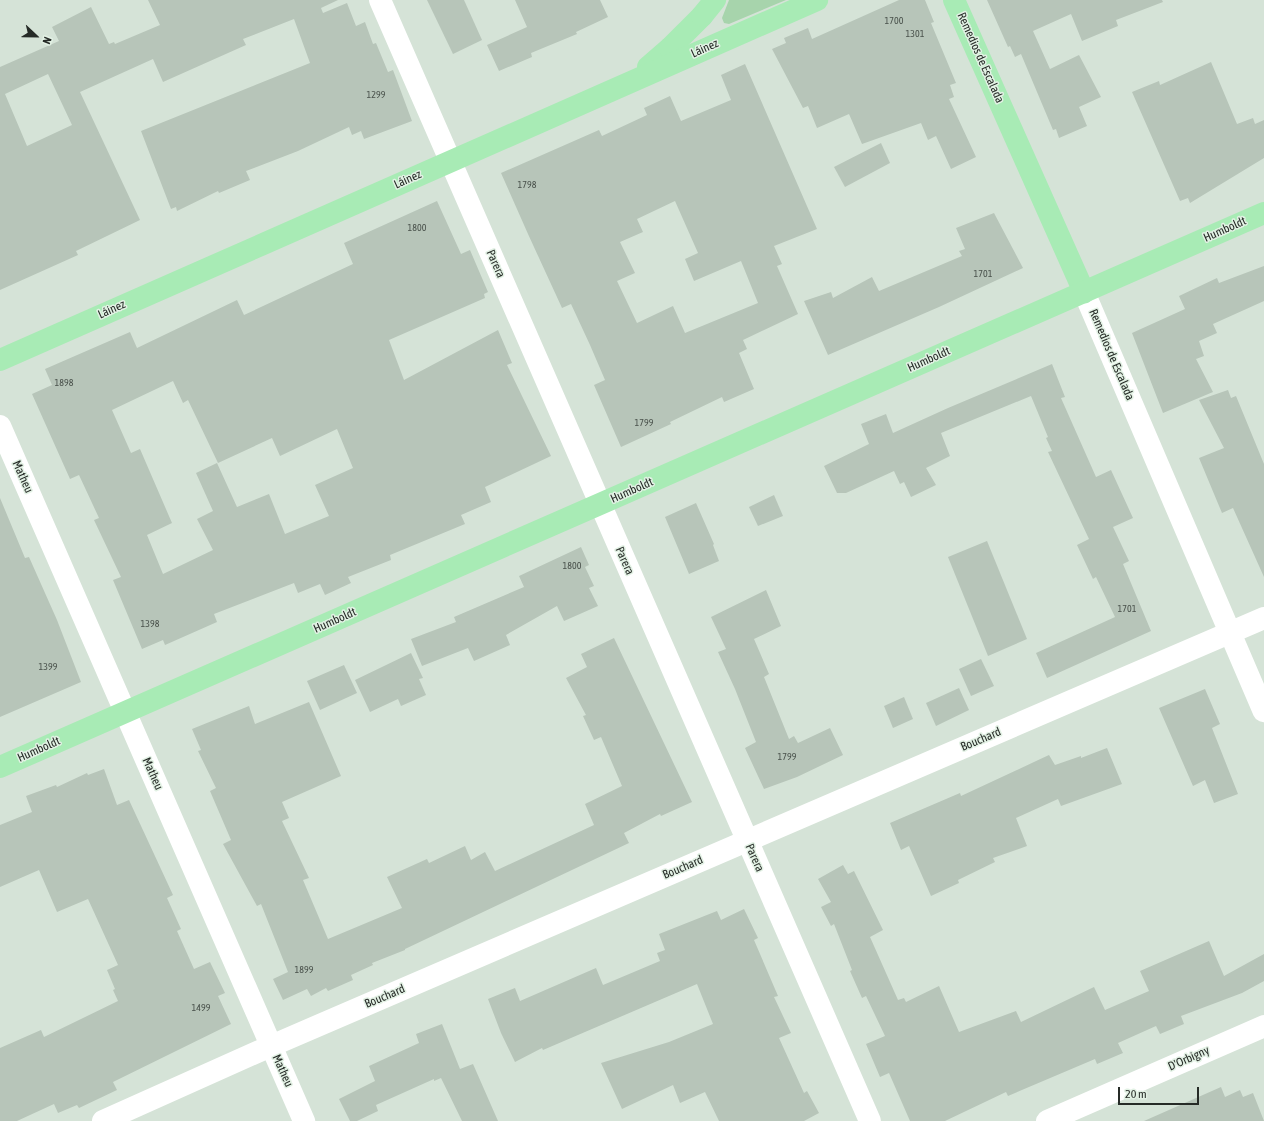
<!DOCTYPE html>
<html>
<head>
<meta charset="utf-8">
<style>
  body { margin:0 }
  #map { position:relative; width:1264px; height:1121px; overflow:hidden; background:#d5e3d7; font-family:"Asap Condensed",sans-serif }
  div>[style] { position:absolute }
  .green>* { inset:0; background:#a7d4ac }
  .building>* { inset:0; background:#b7c5b9 }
  .minor>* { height:22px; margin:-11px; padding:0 11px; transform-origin:11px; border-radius:11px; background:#fff }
  .major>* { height:22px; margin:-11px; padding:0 11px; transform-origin:11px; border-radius:11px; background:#a8ebb5 }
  span { translate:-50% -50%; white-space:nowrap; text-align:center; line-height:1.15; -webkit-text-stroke:3px #e2f1e4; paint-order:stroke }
  .number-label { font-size:10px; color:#4a524c }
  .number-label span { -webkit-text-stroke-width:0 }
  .street-label { font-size:12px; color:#262b27 }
  .north { position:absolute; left:16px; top:16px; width:40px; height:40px; -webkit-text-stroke:3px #e2f1e4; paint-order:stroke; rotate:112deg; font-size:11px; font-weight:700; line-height:16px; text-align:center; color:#262b27 }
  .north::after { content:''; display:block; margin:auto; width:14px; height:18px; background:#262b27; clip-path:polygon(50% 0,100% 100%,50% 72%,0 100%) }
  .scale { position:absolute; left:1118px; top:1087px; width:81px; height:18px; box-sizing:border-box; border:2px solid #262b27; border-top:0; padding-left:5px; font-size:12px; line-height:14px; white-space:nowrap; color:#262b27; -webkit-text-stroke:3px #e2f1e4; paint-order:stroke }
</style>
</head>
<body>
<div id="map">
  <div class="green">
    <div style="clip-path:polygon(729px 0,786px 0,729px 24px,724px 23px,722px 18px)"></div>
  </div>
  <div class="building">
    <div style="clip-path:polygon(evenodd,148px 0,338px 0,321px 8px,323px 13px,347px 3px,356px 26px,365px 22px,373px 44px,376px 43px,388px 72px,393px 70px,412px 121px,364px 139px,361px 131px,352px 135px,349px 127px,298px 151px,246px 171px,250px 180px,219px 193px,218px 191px,177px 211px,176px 207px,171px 209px,141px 131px,310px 63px,294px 19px,243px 39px,246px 45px,163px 82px,153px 59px,80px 92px,140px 220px,76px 251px,78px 255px,0 290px,0 67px,59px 41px,52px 27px,91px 7px,109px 44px,114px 42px,115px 44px,160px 25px,148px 0,48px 74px,72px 125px,27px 146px,5px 94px,48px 74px)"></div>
    <div style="clip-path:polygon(427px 0,464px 0,482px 40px,453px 54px)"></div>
    <div style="clip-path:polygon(515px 0,600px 0,608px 17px,576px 32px,577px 34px,531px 53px,532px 57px,499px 71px,487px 45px,527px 27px)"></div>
    <div style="clip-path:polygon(899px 0,925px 0,934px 22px,931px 23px,956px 83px,950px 85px,954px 97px,949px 99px,976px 157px,951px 169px,936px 136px,928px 140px,921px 123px,862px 144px,849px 114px,817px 128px,808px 106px,803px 108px,772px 49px,786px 43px,784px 38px,808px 28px,812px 39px)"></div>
    <div style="clip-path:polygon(987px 0,1162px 0,1163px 2px,1116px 20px,1118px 26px,1082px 41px,1071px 14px,1033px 31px,1050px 69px,1079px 55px,1101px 97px,1079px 107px,1087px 126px,1059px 138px,1056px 129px,1053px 130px,1021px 54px,1015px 57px,1010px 46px,1008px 47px)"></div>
    <div style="clip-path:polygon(1211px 62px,1237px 124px,1253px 118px,1255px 124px,1264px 120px,1264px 158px,1190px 203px,1188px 198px,1180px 201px,1132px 92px,1159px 81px,1160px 85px)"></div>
    <div style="clip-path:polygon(evenodd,745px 64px,817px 229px,774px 246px,782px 264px,777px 266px,798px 314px,743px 340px,747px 349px,739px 353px,754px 389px,724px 402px,722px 397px,670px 422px,671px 424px,621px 447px,594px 385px,605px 380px,590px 345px,571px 304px,562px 308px,528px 234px,501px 173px,599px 130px,602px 136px,647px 115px,644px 108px,670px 96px,681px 121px,731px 100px,721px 75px,745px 64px,675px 201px,698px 253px,685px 259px,694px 281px,741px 261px,758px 303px,685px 333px,673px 306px,637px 323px,617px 281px,635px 273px,620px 242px,643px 232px,637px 219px,675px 201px)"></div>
    <div style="clip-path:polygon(881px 143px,890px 163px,845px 187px,834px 167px)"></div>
    <div style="clip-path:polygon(evenodd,437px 201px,461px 254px,470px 250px,488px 292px,484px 294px,485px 298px,389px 340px,404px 380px,498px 330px,512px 363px,507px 365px,551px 456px,485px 487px,491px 502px,461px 515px,465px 524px,390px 555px,391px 560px,348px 577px,351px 583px,325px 595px,320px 584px,298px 593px,294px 583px,214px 614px,217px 622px,165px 645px,163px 640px,142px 649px,113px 580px,121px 577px,94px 520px,99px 518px,79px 475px,70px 479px,32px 394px,52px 385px,45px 369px,130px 332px,137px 348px,237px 300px,244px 315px,353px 264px,344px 243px,437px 201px,173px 381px,183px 403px,188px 400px,218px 463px,272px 438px,280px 456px,337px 429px,353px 468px,315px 485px,329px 516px,285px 534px,269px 494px,237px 507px,217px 463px,196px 473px,213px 511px,197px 519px,213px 550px,163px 574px,147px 535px,172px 523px,140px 449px,131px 453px,112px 410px,173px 381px)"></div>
    <div style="clip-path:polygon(994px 213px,1023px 268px,939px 307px,828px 355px,804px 301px,831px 292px,833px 298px,872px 277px,879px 291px,962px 256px,959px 251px,965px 249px,956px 228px)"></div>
    <div style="clip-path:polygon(1264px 266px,1264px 301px,1213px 324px,1217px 333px,1199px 341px,1204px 356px,1196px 359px,1213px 392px,1163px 413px,1132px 333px,1185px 309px,1179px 296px,1217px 278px,1219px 283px)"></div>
    <div style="clip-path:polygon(1052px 364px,1065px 397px,1061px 398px,1096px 477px,1111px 470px,1133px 518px,1113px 527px,1129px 561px,1123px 564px,1151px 631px,1047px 678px,1036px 653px,1115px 617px,1096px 577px,1093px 579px,1077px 545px,1089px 539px,1048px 452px,1052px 451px,1046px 438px,1048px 437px,1031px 396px,941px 433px,950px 456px,926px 468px,936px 485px,911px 497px,904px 482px,900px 484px,894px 471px,846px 493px,837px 493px,824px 466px,869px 444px,861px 424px,886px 414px,893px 433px,948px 408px)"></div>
    <div style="clip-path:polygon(1228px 390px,1231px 398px,1236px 396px,1264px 464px,1264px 577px,1233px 508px,1222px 513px,1199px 458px,1224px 448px,1199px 400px)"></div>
    <div style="clip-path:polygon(774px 495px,783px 516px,758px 526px,749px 507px)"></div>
    <div style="clip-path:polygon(0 498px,25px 558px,29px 557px,57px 620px,81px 682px,0 717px)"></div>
    <div style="clip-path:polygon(696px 503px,714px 544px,713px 545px,719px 561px,689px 574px,665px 517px)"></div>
    <div style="clip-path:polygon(987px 541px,1027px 639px,988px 656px,948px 557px)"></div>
    <div style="clip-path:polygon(581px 547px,589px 565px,585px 567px,594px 586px,589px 588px,598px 606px,564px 621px,557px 606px,506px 635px,510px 645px,474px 661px,468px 648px,422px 666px,411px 639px,456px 622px,454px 617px,524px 587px,519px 576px)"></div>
    <div style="clip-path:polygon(766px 590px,781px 626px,754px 639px,769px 674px,764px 677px,789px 739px,794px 736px,798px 743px,830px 728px,843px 755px,797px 777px,764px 789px,745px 748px,756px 742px,735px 689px,718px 652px,726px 649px,711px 617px)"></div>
    <div style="clip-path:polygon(614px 638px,692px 802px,661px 816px,660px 814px,624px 833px,629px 843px,405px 949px,405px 950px,372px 963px,373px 965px,351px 975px,353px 980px,328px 991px,326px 988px,311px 996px,307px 989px,283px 1000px,273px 979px,288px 972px,261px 904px,257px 906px,223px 844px,231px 840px,210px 791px,216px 788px,198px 751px,201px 750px,192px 729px,249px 706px,255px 724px,309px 702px,341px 776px,282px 802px,289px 818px,282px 821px,309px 878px,303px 880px,328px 939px,402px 908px,387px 877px,427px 859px,429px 863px,465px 846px,471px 860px,485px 852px,495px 871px,594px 825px,585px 804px,622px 786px,601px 737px,594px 740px,583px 716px,586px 715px,566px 678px,587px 667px,581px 654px)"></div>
    <div style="clip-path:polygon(411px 653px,423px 678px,419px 679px,426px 695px,401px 706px,398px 699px,370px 712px,355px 680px)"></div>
    <div style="clip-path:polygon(981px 659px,994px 686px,971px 696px,959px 669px)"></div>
    <div style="clip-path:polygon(344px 665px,357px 693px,320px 710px,307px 681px)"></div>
    <div style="clip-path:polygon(959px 688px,969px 710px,936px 726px,926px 703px)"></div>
    <div style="clip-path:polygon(1205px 689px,1220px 724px,1212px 728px,1238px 794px,1214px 803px,1205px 780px,1193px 786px,1159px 708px)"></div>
    <div style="clip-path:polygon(904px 697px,913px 719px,893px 728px,884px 706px)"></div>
    <div style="clip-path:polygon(1107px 748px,1122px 784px,1061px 806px,1058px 799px,1016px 818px,1027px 846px,993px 858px,995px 862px,958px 880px,959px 883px,931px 896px,909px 846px,901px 850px,890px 823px,960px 793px,961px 796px,1049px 755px,1055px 765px,1081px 756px,1081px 758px)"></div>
    <div style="clip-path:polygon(104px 769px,117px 805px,129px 800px,173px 895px,167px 898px,181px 929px,177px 931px,194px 969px,210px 962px,225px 993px,218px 996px,231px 1024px,113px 1082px,117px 1090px,79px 1108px,77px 1105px,58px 1113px,54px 1104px,17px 1121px,0 1121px,0 1048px,41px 1030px,44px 1037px,118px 1001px,113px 990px,115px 989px,107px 970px,118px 965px,88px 899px,57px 912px,39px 870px,0 887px,0 825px,32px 812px,26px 796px,56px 785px,57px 787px,87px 773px,88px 775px)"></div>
    <div style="clip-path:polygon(843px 865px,848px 874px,854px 871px,883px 930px,870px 937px,898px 1000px,904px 998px,906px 1002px,939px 986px,959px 1032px,1016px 1011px,1021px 1022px,1094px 987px,1105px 1010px,1149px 991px,1140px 971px,1209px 941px,1224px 976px,1264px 954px,1264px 981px,1242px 993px,1181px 1016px,1184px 1024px,1160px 1034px,1156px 1026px,1118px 1043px,1123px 1053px,1097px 1064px,1095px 1059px,1008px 1096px,1006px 1092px,945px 1121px,910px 1121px,889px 1073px,880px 1077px,866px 1044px,885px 1036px,866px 996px,862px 998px,850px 971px,852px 970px,834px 924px,831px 926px,821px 907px,831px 902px,818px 879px)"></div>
    <div style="clip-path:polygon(744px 909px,758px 938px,754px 940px,778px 996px,774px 997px,791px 1033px,779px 1038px,804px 1093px,807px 1091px,819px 1113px,804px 1121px,719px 1121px,705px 1092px,680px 1103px,673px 1085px,622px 1109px,601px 1063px,669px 1042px,713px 1024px,697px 984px,543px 1050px,542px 1048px,515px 1062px,501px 1033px,488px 999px,515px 988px,520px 1001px,596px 968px,603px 985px,660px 961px,657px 953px,665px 950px,659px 934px,717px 911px,721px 920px)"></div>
    <div style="clip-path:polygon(442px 1024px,460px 1069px,473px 1064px,498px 1121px,462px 1121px,441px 1078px,434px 1081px,434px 1079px,376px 1105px,378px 1111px,357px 1121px,350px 1121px,339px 1099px,375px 1081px,369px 1066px,419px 1043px,416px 1034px)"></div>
    <div style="clip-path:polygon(1221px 1087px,1225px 1097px,1240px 1090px,1243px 1097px,1253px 1093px,1264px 1121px,1144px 1121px)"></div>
  </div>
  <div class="minor">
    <div style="left:380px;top:0;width:1223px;rotate:66.39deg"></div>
    <div style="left:1084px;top:292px;width:456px;rotate:66.8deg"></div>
    <div style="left:0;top:426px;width:759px;rotate:66.37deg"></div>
    <div style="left:103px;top:1121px;width:184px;rotate:-24.1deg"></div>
    <div style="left:271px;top:1046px;width:1081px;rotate:-23.32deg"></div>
    <div style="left:1047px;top:1121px;width:237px;rotate:-23.6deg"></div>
  </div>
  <div class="major">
    <div style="left:954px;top:0;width:320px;rotate:66deg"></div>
    <div style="left:648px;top:67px;width:29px;rotate:-41deg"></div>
    <div style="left:670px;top:48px;width:45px;rotate:-45deg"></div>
    <div style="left:702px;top:16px;width:21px;rotate:-51deg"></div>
    <div style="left:0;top:360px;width:893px;rotate:-23.78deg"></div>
    <div style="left:0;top:767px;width:1380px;rotate:-23.67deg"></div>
  </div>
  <div class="number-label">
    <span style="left:894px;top:21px">1700</span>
    <span style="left:915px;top:34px">1301</span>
    <span style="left:376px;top:95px">1299</span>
    <span style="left:527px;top:185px">1798</span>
    <span style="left:417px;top:228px">1800</span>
    <span style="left:983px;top:274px">1701</span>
    <span style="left:64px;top:383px">1898</span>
    <span style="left:644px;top:423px">1799</span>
    <span style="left:572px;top:566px">1800</span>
    <span style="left:1127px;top:609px">1701</span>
    <span style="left:150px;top:624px">1398</span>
    <span style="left:48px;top:667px">1399</span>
    <span style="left:787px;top:757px">1799</span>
    <span style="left:304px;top:970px">1899</span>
    <span style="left:201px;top:1008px">1499</span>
  </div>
  <div class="street-label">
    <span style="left:705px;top:49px;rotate:-24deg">Láinez</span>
    <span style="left:980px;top:58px;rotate:66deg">Remedios de Escalada</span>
    <span style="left:408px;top:180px;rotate:-24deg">Láinez</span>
    <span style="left:1225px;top:230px;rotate:-24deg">Humboldt</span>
    <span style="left:495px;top:264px;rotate:66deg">Parera</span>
    <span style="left:112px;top:310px;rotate:-24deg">Láinez</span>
    <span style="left:1111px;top:355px;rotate:67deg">Remedios de Escalada</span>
    <span style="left:929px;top:360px;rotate:-24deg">Humboldt</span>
    <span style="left:22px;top:477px;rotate:66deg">Matheu</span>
    <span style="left:632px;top:491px;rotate:-24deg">Humboldt</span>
    <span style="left:624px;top:561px;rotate:66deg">Parera</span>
    <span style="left:335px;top:621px;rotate:-24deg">Humboldt</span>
    <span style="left:981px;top:740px;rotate:-23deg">Bouchard</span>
    <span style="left:39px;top:750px;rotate:-24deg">Humboldt</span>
    <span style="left:152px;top:774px;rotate:66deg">Matheu</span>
    <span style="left:754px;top:858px;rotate:66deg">Parera</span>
    <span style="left:683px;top:868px;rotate:-23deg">Bouchard</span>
    <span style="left:385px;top:997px;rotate:-23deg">Bouchard</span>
    <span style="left:1189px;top:1059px;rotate:-24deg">D'Orbigny</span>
    <span style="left:282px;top:1071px;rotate:66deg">Matheu</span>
  </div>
  <div class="north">N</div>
  <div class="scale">20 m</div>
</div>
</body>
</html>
